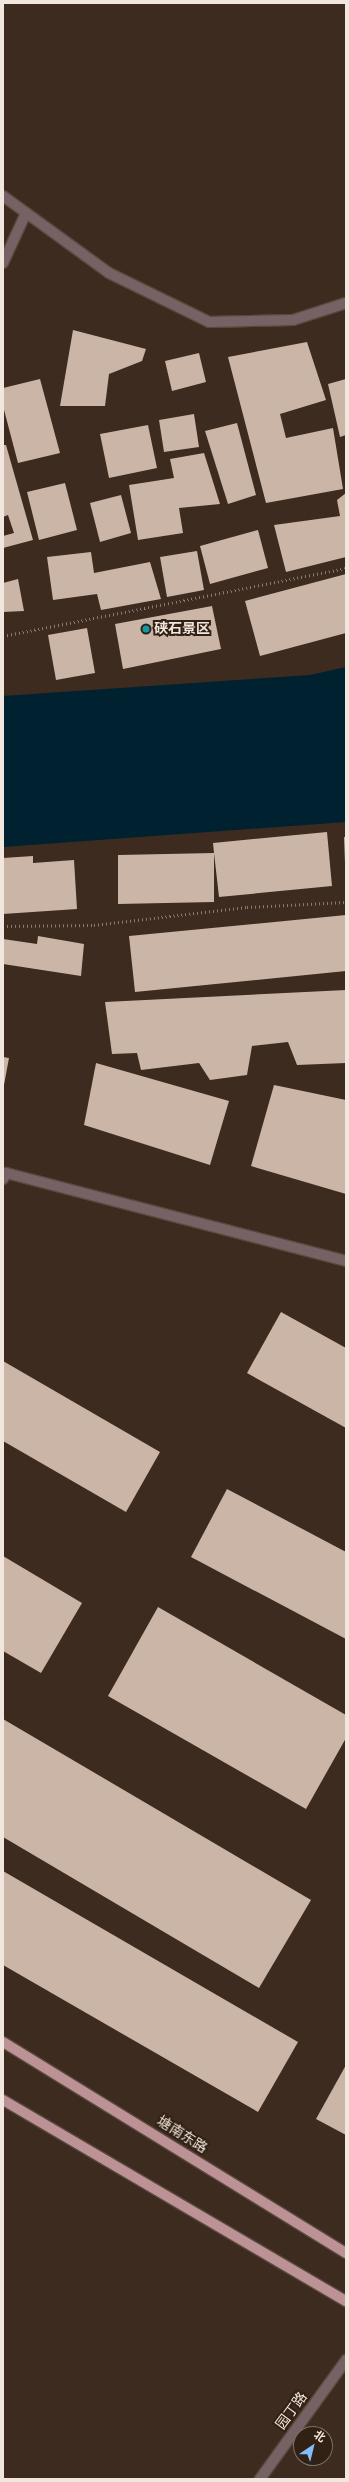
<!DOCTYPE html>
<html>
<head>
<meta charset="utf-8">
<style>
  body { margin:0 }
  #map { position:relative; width:349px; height:2482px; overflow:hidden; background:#3c2b1e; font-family:Figtree,"Noto Sans SC",sans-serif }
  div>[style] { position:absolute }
  .water>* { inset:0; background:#00212f }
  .building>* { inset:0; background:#cbb5a6 }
  .path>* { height:2.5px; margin-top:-1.25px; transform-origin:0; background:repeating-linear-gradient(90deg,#897a6f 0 1px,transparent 0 4px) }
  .roads { filter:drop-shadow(1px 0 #59493d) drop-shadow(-1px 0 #59493d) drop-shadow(0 1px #59493d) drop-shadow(0 -1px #59493d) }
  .minor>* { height:10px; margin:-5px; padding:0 5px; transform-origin:5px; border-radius:5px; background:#766164 }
  .major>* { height:10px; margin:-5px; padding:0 5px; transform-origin:5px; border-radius:5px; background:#bc9297 }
  .dots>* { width:11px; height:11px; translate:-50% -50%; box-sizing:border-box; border:2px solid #312114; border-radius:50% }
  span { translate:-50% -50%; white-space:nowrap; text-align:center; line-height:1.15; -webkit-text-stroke:4px #312114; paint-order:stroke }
  .poi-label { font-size:14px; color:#f2e7de; font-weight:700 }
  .left { translate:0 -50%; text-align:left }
  .street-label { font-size:14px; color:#f2e7de }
  .frame { position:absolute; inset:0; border:4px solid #f2e7de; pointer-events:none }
  .north { position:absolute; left:293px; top:2426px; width:40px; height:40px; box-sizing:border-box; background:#312114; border:1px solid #7e7065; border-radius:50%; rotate:35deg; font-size:11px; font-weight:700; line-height:16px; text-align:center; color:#f2e7de }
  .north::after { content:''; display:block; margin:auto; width:14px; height:18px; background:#80bdfa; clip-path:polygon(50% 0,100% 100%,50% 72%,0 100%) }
</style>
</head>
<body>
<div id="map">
  <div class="water">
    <div style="clip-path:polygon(346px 667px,346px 822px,3px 847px,3px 696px,310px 675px)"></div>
  </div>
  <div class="building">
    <div style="clip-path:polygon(73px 330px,146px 349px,142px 361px,109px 374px,105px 406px,60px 406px)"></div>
    <div style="clip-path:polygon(307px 342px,326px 400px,280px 414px,286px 438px,333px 428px,343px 489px,266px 503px,228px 357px)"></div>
    <div style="clip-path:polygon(199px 353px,206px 382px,172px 391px,165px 361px)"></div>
    <div style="clip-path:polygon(40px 379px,60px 453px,18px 463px,3px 406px,3px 388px)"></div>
    <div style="clip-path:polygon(346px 379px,346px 435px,340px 437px,328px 384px)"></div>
    <div style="clip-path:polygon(194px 414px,199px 447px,164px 452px,159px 420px)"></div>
    <div style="clip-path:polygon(237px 423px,256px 495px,228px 504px,205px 431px)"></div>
    <div style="clip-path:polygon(148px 425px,157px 468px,109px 478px,100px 434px)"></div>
    <div style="clip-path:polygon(3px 445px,6px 445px,33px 540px,3px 548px,3px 536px,14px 533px,8px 515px,3px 517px)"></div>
    <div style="clip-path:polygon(204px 453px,220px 504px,179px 508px,183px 533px,138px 540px,129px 485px,174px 478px,170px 459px)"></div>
    <div style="clip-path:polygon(65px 483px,77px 530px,39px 540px,27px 492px)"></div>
    <div style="clip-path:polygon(346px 493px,346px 557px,286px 572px,274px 525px,340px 516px,337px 500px)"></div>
    <div style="clip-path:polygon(121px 495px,131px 533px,100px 542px,90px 503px)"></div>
    <div style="clip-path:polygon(258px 530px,268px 568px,210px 584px,200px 546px)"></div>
    <div style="clip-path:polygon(197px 551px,204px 590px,167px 597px,160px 557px)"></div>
    <div style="clip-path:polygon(91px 552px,94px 573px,150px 562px,161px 599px,101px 610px,97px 594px,53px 600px,47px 557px)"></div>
    <div style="clip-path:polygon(346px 574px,346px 633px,260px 656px,245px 601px)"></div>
    <div style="clip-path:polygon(18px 579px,24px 611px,3px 612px,3px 583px)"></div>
    <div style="clip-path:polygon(212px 606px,221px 649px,123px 669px,115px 624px)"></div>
    <div style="clip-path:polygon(87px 628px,95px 673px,56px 680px,48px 635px)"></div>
    <div style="clip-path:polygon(327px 832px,332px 886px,219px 897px,214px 853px,214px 902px,118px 904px,118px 855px,214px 853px,213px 843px)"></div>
    <div style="clip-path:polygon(344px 837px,346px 837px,346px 863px,345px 863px)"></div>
    <div style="clip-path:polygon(33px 856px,33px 863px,74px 860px,77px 909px,3px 914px,3px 858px)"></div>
    <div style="clip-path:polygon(346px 915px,346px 971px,135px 992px,129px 936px)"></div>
    <div style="clip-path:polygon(38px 936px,84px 944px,81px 976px,3px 964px,3px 939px,37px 944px)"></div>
    <div style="clip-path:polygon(346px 990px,346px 1063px,297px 1065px,288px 1042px,252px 1046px,247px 1075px,210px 1080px,199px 1063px,141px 1070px,137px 1053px,112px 1054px,105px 1002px)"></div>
    <div style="clip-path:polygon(3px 1057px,9px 1058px,4px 1085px,3px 1085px)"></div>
    <div style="clip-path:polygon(96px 1063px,229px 1101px,210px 1165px,84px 1125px)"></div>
    <div style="clip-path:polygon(274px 1085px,346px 1100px,346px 1194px,251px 1166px)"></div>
    <div style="clip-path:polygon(281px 1312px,346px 1348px,346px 1428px,247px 1373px)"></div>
    <div style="clip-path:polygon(3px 1361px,160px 1452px,126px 1512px,3px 1441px)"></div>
    <div style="clip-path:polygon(227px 1489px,346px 1552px,346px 1639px,191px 1557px)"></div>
    <div style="clip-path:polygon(3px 1556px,82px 1603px,41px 1673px,3px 1651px)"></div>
    <div style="clip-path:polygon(158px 1607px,346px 1715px,346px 1738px,306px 1809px,108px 1696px)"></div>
    <div style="clip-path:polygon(3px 1719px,311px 1900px,259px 1988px,3px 1837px)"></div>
    <div style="clip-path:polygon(3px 1871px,298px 2042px,258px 2112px,3px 1965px)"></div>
    <div style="clip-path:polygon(346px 2065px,346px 2135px,316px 2119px)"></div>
  </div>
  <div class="path">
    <div style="left:3px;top:636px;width:350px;rotate:-11.2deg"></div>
    <div style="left:3px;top:926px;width:91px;rotate:-0.6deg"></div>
    <div style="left:94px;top:925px;width:154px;rotate:-6.7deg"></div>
    <div style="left:247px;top:907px;width:99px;rotate:-2.9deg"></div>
  </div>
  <div class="roads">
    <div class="minor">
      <div style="left:3px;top:196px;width:131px;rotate:36deg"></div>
      <div style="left:109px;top:273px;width:111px;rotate:26.1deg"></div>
      <div style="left:209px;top:322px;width:84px;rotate:-1.4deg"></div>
      <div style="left:293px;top:320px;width:56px;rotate:-17.8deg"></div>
      <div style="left:3px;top:263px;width:55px;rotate:-65.3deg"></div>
      <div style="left:3px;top:1179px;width:7px;rotate:-63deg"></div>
      <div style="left:6px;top:1173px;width:351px;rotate:14.5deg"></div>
      <div style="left:260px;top:2479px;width:147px;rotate:-54.1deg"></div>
    </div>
    <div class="major">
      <div style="left:3px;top:2042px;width:403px;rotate:31.6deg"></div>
      <div style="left:3px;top:2100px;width:398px;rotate:30.4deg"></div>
    </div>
  </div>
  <div class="dots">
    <div style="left:146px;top:629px;background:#0f9aa8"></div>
  </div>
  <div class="poi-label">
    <span class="left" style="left:154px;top:629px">硖石景区</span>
  </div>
  <div class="street-label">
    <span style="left:182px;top:2135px;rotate:32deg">塘南东路</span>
    <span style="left:292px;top:2411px;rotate:-54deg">园丁路</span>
  </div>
  <div class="frame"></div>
  <div class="north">北</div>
</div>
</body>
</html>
